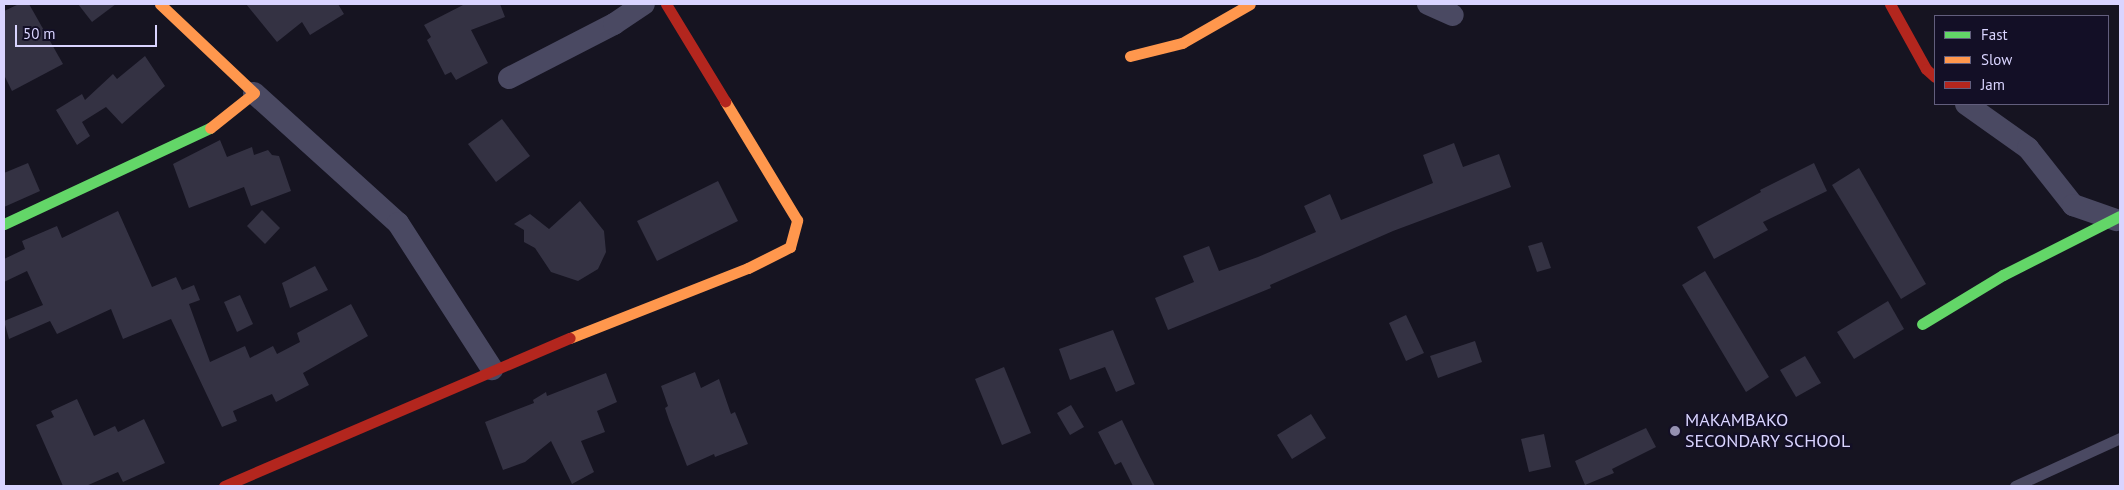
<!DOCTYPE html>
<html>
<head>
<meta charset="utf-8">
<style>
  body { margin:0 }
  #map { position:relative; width:2124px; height:490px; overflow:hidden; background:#161421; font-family:"PT Sans",sans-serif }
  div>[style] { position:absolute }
  .building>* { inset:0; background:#343243 }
  .lane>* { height:11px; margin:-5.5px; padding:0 5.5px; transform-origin:5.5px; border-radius:5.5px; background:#4a4962 }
  .street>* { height:22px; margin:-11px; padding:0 11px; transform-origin:11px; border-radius:11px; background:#4a4962 }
  .fast>* { height:11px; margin:-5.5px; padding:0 5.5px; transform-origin:5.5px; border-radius:5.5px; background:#63d668 }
  .slow>* { height:11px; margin:-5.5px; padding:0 5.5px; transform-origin:5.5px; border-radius:5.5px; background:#ff974d }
  .jam>* { height:11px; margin:-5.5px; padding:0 5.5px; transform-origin:5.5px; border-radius:5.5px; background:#b3261e }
  .dots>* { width:14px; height:14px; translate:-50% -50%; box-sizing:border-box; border:2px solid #130f26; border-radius:50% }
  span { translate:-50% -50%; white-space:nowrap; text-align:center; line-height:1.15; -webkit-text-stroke:4.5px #130f26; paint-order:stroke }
  .poi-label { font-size:18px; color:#d9d4ff }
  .left { translate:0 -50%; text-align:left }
  .frame { position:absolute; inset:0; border:5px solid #d9d4ff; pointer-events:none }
  .legend { position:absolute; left:1934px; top:15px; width:175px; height:90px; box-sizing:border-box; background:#130f26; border:1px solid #625e7d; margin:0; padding:6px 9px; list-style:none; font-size:15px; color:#d9d4ff }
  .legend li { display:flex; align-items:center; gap:10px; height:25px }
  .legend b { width:25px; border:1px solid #625e7d }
  .scale { position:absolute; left:15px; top:25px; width:142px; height:22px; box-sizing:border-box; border:2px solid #d9d4ff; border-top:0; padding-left:6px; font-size:15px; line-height:18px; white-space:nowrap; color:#d9d4ff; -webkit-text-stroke:4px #130f26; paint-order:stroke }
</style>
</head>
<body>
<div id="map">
  <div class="building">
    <div style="clip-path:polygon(19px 4px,29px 4px,63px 64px,12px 91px,4px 75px,4px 11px)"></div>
    <div style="clip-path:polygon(78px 4px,116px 4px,92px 22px)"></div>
    <div style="clip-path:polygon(246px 4px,338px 4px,344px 14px,310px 35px,302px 22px,277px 42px)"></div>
    <div style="clip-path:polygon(465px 4px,500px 4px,505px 17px,471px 30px,488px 63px,456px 80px,451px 72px,445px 75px,427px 40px,431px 37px,424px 25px)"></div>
    <div style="clip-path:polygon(145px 56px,165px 86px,122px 124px,106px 107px,82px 122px,90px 136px,77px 145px,56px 110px,82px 94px,85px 100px,113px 74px,117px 79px)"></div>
    <div style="clip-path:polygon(502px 119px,530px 156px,496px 182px,468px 144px)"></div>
    <div style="clip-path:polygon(220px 140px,227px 157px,252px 147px,254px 155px,268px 150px,272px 155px,279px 156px,291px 191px,251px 206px,244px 187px,189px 208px,173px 164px)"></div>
    <div style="clip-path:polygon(1454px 143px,1463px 167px,1499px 154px,1511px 187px,1393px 231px,1270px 285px,1271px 288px,1168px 330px,1155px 298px,1194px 282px,1183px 256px,1209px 246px,1219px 271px,1258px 257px,1316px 232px,1304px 206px,1330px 194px,1341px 220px,1433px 183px,1423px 155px)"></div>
    <div style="clip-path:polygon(28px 163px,40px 191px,4px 207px,4px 173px)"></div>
    <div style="clip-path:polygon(1814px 163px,1827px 191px,1763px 222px,1768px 230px,1714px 259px,1697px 227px,1761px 192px,1760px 190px)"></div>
    <div style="clip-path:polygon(1859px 168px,1926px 284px,1901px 299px,1832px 185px)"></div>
    <div style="clip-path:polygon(718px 181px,738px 221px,657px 261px,637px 221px)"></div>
    <div style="clip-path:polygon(580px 201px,604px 231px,606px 252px,598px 269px,578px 281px,551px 272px,535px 248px,524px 242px,524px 230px,514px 224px,530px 214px,549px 229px)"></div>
    <div style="clip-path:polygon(262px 210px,280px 228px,265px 244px,247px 226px)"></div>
    <div style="clip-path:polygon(118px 211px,152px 287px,176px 277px,182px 290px,194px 285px,200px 300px,189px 304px,210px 362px,245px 346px,250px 358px,273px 346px,277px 354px,300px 342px,297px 333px,351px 304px,368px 336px,303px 373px,309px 385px,276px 402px,272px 394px,233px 411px,237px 421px,222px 427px,171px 319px,123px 339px,111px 309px,57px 334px,50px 321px,9px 339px,4px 321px,43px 305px,27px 271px,4px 282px,4px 259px,25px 249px,22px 241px,57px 226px,62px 238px)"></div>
    <div style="clip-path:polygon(1542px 242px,1551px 268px,1537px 272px,1528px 246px)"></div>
    <div style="clip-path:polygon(315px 266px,328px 290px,290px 308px,282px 283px)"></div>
    <div style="clip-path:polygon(1705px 271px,1769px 377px,1746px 392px,1682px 285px)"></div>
    <div style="clip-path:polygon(240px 295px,253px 324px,237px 332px,224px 302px)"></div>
    <div style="clip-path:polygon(1888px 301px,1904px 329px,1854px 359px,1837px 332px)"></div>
    <div style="clip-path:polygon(1406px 315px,1424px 353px,1406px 361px,1389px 323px)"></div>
    <div style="clip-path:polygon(1113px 330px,1135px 384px,1116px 392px,1105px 367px,1070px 380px,1059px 349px)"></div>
    <div style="clip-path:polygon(1475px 341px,1482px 362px,1438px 378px,1430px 356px)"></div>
    <div style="clip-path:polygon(1805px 356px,1821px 383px,1796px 397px,1780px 370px)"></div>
    <div style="clip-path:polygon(1004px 367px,1031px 433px,1002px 445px,975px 379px)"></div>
    <div style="clip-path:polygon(695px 372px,701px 388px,719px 379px,731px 414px,735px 412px,748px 444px,715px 457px,714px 454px,687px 466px,669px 420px,665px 408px,668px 406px,661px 386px)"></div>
    <div style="clip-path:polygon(606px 373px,617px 402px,597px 411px,605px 432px,581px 441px,594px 472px,572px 484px,551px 441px,525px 462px,503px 470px,485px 422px,534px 403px,533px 400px,546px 392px,547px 396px)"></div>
    <div style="clip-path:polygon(77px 399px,94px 436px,115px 426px,118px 432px,144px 419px,165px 463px,123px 482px,118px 472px,86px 486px,63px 486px,36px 425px,54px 417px,51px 411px)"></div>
    <div style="clip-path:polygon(1071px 405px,1084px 427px,1070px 435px,1057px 413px)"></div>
    <div style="clip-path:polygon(1311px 414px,1326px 438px,1292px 459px,1277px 435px)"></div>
    <div style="clip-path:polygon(1122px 420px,1140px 457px,1155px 486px,1133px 486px,1121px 462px,1115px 465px,1098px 432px)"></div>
    <div style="clip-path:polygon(1646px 428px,1656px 447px,1612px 469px,1614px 473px,1585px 485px,1575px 461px)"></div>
    <div style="clip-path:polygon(1544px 434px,1551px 467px,1529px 472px,1521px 439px)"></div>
  </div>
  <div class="lane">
    <div style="left:2015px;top:486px;width:115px;rotate:-24.6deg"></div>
  </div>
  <div class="street">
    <div style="left:1428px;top:4px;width:27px;rotate:24deg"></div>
    <div style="left:509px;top:78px;width:118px;rotate:-27.2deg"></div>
    <div style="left:614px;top:24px;width:36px;rotate:-34deg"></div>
    <div style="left:254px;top:93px;width:194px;rotate:42.1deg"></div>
    <div style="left:398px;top:223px;width:174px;rotate:57.2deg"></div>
    <div style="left:1966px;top:104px;width:76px;rotate:35.4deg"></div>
    <div style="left:2028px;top:148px;width:73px;rotate:51.7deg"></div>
    <div style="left:2073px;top:205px;width:46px;rotate:19.2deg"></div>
  </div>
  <div class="fast">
    <div style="left:4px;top:224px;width:227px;rotate:-25deg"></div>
    <div style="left:1922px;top:324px;width:95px;rotate:-31.2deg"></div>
    <div style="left:2003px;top:275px;width:131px;rotate:-26.8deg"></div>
  </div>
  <div class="slow">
    <div style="left:160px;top:4px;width:129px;rotate:43.4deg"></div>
    <div style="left:254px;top:93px;width:56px;rotate:141.5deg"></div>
    <div style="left:1130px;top:56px;width:54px;rotate:-14deg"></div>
    <div style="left:1182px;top:43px;width:78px;rotate:-29.8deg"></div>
    <div style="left:570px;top:338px;width:191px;rotate:-21.5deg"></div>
    <div style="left:748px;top:268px;width:47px;rotate:-26.6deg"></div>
    <div style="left:790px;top:247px;width:28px;rotate:-75deg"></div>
    <div style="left:797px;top:220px;width:139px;rotate:-121.2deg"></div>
  </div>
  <div class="jam">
    <div style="left:666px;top:4px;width:114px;rotate:58.7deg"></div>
    <div style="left:1890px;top:4px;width:74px;rotate:61deg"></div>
    <div style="left:1926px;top:69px;width:12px;rotate:42deg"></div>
    <div style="left:224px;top:486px;width:376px;rotate:-23.2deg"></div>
  </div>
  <div class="dots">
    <div style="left:1675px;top:431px;background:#9591b1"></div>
  </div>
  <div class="poi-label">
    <span class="left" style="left:1685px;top:431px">MAKAMBAKO<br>SECONDARY SCHOOL</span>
  </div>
  <div class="frame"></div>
  <ul class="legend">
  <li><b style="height:6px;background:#63d668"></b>Fast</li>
  <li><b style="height:6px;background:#ff974d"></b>Slow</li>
  <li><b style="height:6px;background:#b3261e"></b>Jam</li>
  </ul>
  <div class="scale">50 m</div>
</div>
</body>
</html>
